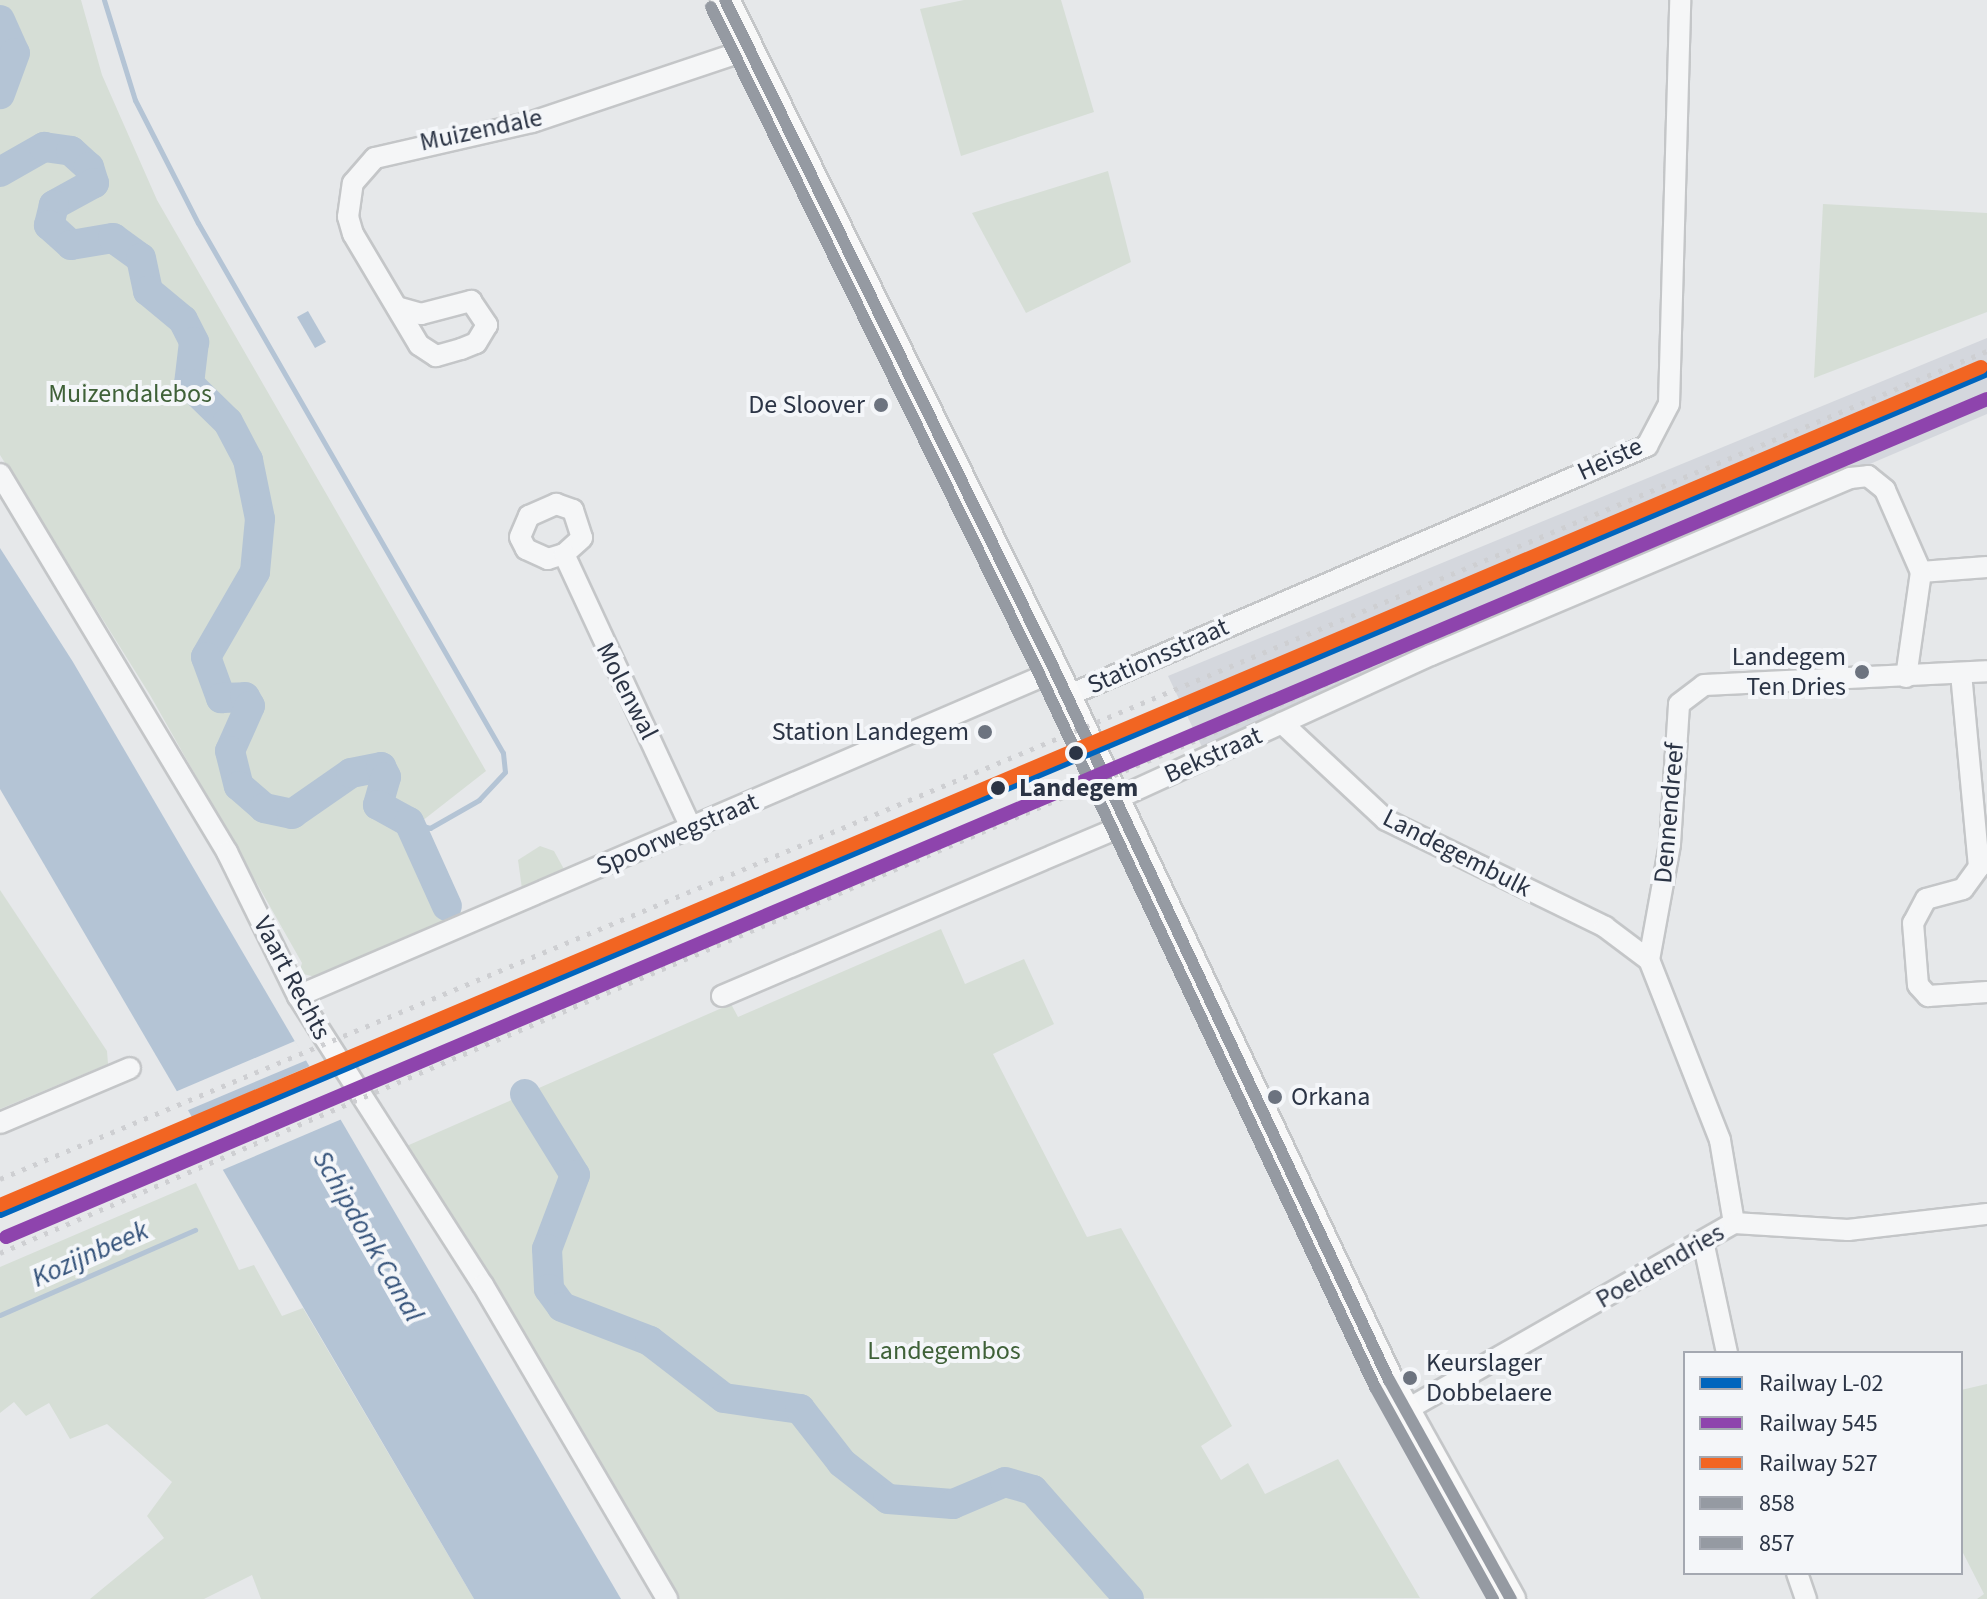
<!DOCTYPE html>
<html>
<head>
<meta charset="utf-8">
<style>
  body { margin:0 }
  #map { position:relative; width:1987px; height:1599px; overflow:hidden; background:#e6e8ea; font-family:"Source Sans 3",sans-serif }
  div>[style] { position:absolute }
  .built>* { inset:0; background:#d4d7dd }
  .green>* { inset:0; background:#d6ded6 }
  .water>* { inset:0; background:#b4c4d5 }
  .pier>* { inset:0; background:#e6e8ea }
  .stream>* { height:5px; margin:-2.5px; padding:0 2.5px; transform-origin:2.5px; border-radius:2.5px; background:#b4c4d5 }
  .river>* { height:30px; margin:-15px; padding:0 15px; transform-origin:15px; border-radius:15px; background:#b4c4d5 }
  .roads { filter:drop-shadow(2px 0 #c4c6c8) drop-shadow(-2px 0 #c4c6c8) drop-shadow(0 2px #c4c6c8) drop-shadow(0 -2px #c4c6c8) }
  .street>* { height:20px; margin:-10px; padding:0 10px; transform-origin:10px; border-radius:10px; background:#f5f6f7 }
  .secondary>* { height:28px; margin:-14px; padding:0 14px; transform-origin:14px; border-radius:14px; background:#f8f8f8 }
  .rail>* { height:5px; margin-top:-2.5px; transform-origin:0; background:repeating-linear-gradient(90deg,#cecfd2 0 4px,transparent 0 12px) }
  .bus-1>* { height:12px; margin:-6px; padding:0 6px; transform-origin:6px; border-radius:6px; background:#959aa2 }
  .bus-2>* { height:12px; margin:-6px; padding:0 6px; transform-origin:6px; border-radius:6px; background:#959aa2 }
  .rail-1>* { height:14px; margin:-7px; padding:0 7px; transform-origin:7px; border-radius:7px; background:#0065bd }
  .rail-2>* { height:14px; margin:-7px; padding:0 7px; transform-origin:7px; border-radius:7px; background:#8e44ad }
  .rail-3>* { height:14px; margin:-7px; padding:0 7px; transform-origin:7px; border-radius:7px; background:#f26522 }
  .dots>* { width:22px; height:22px; translate:-50% -50%; box-sizing:border-box; border:4px solid #f4f6f9; border-radius:50% }
  span { translate:-50% -50%; white-space:nowrap; text-align:center; line-height:1.15; -webkit-text-stroke:8px #f4f6f9; paint-order:stroke }
  .street-label { font-size:26px; color:#2b3445 }
  .park-label { font-size:26px; color:#3f6138 }
  .poi-label { font-size:26px; color:#2b3445 }
  .right { translate:-100% -50%; text-align:right }
  .left { translate:0 -50%; text-align:left }
  .stop-label { font-size:26px; color:#2b3445; font-weight:700 }
  .water-label { font-size:28px; color:#34527a; font-style:italic }
  .legend { position:absolute; left:1683px; top:1351px; width:280px; height:224px; box-sizing:border-box; background:#f4f6f9; border:2px solid #a4a8b1; margin:0; padding:10px 14px; list-style:none; font-size:24px; color:#2b3445 }
  .legend li { display:flex; align-items:center; gap:16px; height:40px }
  .legend b { width:40px; border:2px solid #a4a8b1 }
</style>
</head>
<body>
<div id="map">
  <div class="built">
    <div style="clip-path:polygon(1987px 338px,1987px 414px,1203px 749px,1168px 676px)"></div>
  </div>
  <div class="green">
    <div style="clip-path:polygon(0 0,81px 0,102px 75px,157px 200px,486px 771px,408px 832px,441px 913px,459px 906px,463px 919px,324px 979px,299px 973px,302px 963px,150px 695px,0 455px)"></div>
    <div style="clip-path:polygon(964px 0,1061px 0,1094px 112px,961px 156px,920px 9px)"></div>
    <div style="clip-path:polygon(1108px 171px,1131px 262px,1026px 313px,972px 213px)"></div>
    <div style="clip-path:polygon(1823px 204px,1987px 213px,1987px 312px,1814px 378px)"></div>
    <div style="clip-path:polygon(540px 846px,554px 851px,565px 871px,522px 889px,518px 860px)"></div>
    <div style="clip-path:polygon(0 890px,107px 1051px,108px 1064px,0 1109px)"></div>
    <div style="clip-path:polygon(941px 929px,965px 984px,1024px 959px,1054px 1024px,993px 1054px,1087px 1237px,1121px 1228px,1232px 1426px,1201px 1446px,1221px 1480px,1248px 1463px,1265px 1494px,1338px 1459px,1420px 1598px,678px 1599px,402px 1148px,731px 1004px,738px 1017px)"></div>
    <div style="clip-path:polygon(196px 1183px,239px 1270px,254px 1265px,282px 1316px,303px 1308px,474px 1599px,261px 1599px,252px 1575px,204px 1599px,90px 1599px,164px 1538px,147px 1516px,172px 1482px,107px 1424px,70px 1439px,49px 1403px,26px 1416px,14px 1402px,0 1413px,0 1267px)"></div>
    <div style="clip-path:polygon(1987px 1384px,1987px 1599px,1977px 1599px,1984px 1594px,1961px 1549px,1961px 1390px)"></div>
  </div>
  <div class="water">
    <div style="clip-path:polygon(308px 311px,326px 342px,315px 348px,297px 317px)"></div>
    <div style="clip-path:polygon(0 548px,73px 662px,621px 1599px,474px 1599px,0 789px)"></div>
  </div>
  <div class="pier">
    <div style="clip-path:polygon(295px 1041px,307px 1060px,186px 1111px,175px 1092px)"></div>
    <div style="clip-path:polygon(310px 1066px,328px 1095px,206px 1147px,190px 1118px)"></div>
    <div style="clip-path:polygon(332px 1103px,342px 1119px,220px 1171px,211px 1155px)"></div>
  </div>
  <div class="stream">
    <div style="left:104px;top:0;width:105px;rotate:72.8deg"></div>
    <div style="left:135px;top:100px;width:138px;rotate:62.9deg"></div>
    <div style="left:198px;top:223px;width:611px;rotate:60.08deg"></div>
    <div style="left:503px;top:753px;width:19px;rotate:84deg"></div>
    <div style="left:505px;top:772px;width:38px;rotate:133deg"></div>
    <div style="left:479px;top:800px;width:56px;rotate:150.3deg"></div>
    <div style="left:430px;top:828px;width:22px;rotate:-164deg"></div>
    <div style="left:0;top:1315px;width:213px;rotate:-23.6deg"></div>
  </div>
  <div class="river">
    <div style="left:0;top:20px;width:36px;rotate:66deg"></div>
    <div style="left:15px;top:53px;width:44px;rotate:110.1deg"></div>
    <div style="left:0;top:172px;width:51px;rotate:-29.6deg"></div>
    <div style="left:44px;top:147px;width:27px;rotate:8deg"></div>
    <div style="left:71px;top:151px;width:24px;rotate:42deg"></div>
    <div style="left:89px;top:167px;width:17px;rotate:73deg"></div>
    <div style="left:94px;top:183px;width:46px;rotate:151.2deg"></div>
    <div style="left:54px;top:205px;width:21px;rotate:104deg"></div>
    <div style="left:49px;top:225px;width:30px;rotate:42deg"></div>
    <div style="left:71px;top:245px;width:43px;rotate:-9.5deg"></div>
    <div style="left:113px;top:238px;width:34px;rotate:36deg"></div>
    <div style="left:141px;top:258px;width:34px;rotate:78deg"></div>
    <div style="left:148px;top:291px;width:45px;rotate:39.6deg"></div>
    <div style="left:183px;top:320px;width:25px;rotate:63deg"></div>
    <div style="left:194px;top:342px;width:42px;rotate:96.8deg"></div>
    <div style="left:189px;top:384px;width:54px;rotate:44.3deg"></div>
    <div style="left:228px;top:422px;width:43px;rotate:62.2deg"></div>
    <div style="left:248px;top:460px;width:60px;rotate:78.5deg"></div>
    <div style="left:260px;top:519px;width:53px;rotate:95.4deg"></div>
    <div style="left:255px;top:572px;width:98px;rotate:120deg"></div>
    <div style="left:206px;top:657px;width:44px;rotate:69.9deg"></div>
    <div style="left:221px;top:698px;width:24px;rotate:-2deg"></div>
    <div style="left:245px;top:697px;width:10px;rotate:61deg"></div>
    <div style="left:250px;top:706px;width:49px;rotate:114deg"></div>
    <div style="left:230px;top:751px;width:36px;rotate:76deg"></div>
    <div style="left:239px;top:786px;width:33px;rotate:41deg"></div>
    <div style="left:264px;top:808px;width:29px;rotate:12deg"></div>
    <div style="left:292px;top:814px;width:72px;rotate:-34.8deg"></div>
    <div style="left:351px;top:773px;width:31px;rotate:-11deg"></div>
    <div style="left:381px;top:767px;width:11px;rotate:63deg"></div>
    <div style="left:386px;top:777px;width:29px;rotate:106deg"></div>
    <div style="left:378px;top:805px;width:35px;rotate:29deg"></div>
    <div style="left:409px;top:822px;width:92px;rotate:65.7deg"></div>
    <div style="left:525px;top:1094px;width:95px;rotate:58.3deg"></div>
    <div style="left:575px;top:1175px;width:79px;rotate:110.7deg"></div>
    <div style="left:547px;top:1249px;width:40px;rotate:87.1deg"></div>
    <div style="left:549px;top:1289px;width:22px;rotate:54deg"></div>
    <div style="left:562px;top:1307px;width:94px;rotate:21.1deg"></div>
    <div style="left:650px;top:1341px;width:93px;rotate:37.6deg"></div>
    <div style="left:724px;top:1398px;width:77px;rotate:8.2deg"></div>
    <div style="left:800px;top:1409px;width:68px;rotate:52.1deg"></div>
    <div style="left:842px;top:1463px;width:58px;rotate:38deg"></div>
    <div style="left:888px;top:1499px;width:65px;rotate:4.4deg"></div>
    <div style="left:953px;top:1504px;width:56px;rotate:-22.9deg"></div>
    <div style="left:1005px;top:1482px;width:29px;rotate:16deg"></div>
    <div style="left:1033px;top:1490px;width:145px;rotate:48.6deg"></div>
  </div>
  <div class="roads">
    <div class="street">
      <div style="left:397px;top:307px;width:25px;rotate:16deg"></div>
      <div style="left:421px;top:314px;width:52px;rotate:-14.6deg"></div>
      <div style="left:471px;top:301px;width:29px;rotate:56deg"></div>
      <div style="left:487px;top:325px;width:21px;rotate:121deg"></div>
      <div style="left:476px;top:343px;width:16px;rotate:158deg"></div>
      <div style="left:461px;top:349px;width:26px;rotate:164deg"></div>
      <div style="left:436px;top:356px;width:20px;rotate:-147deg"></div>
      <div style="left:419px;top:345px;width:129px;rotate:-120.7deg"></div>
      <div style="left:353px;top:234px;width:18px;rotate:-106deg"></div>
      <div style="left:348px;top:217px;width:34px;rotate:-82deg"></div>
      <div style="left:353px;top:183px;width:33px;rotate:-49deg"></div>
      <div style="left:375px;top:158px;width:161px;rotate:-12.9deg"></div>
      <div style="left:532px;top:122px;width:230px;rotate:-18.5deg"></div>
      <div style="left:0;top:474px;width:441px;rotate:59deg"></div>
      <div style="left:227px;top:852px;width:161px;rotate:63.8deg"></div>
      <div style="left:298px;top:996px;width:343px;rotate:57.4deg"></div>
      <div style="left:483px;top:1285px;width:364px;rotate:59.6deg"></div>
      <div style="left:564px;top:554px;width:17px;rotate:163deg"></div>
      <div style="left:548px;top:559px;width:24px;rotate:-156deg"></div>
      <div style="left:526px;top:549px;width:13px;rotate:-117deg"></div>
      <div style="left:520px;top:537px;width:23px;rotate:-67deg"></div>
      <div style="left:529px;top:516px;width:30px;rotate:-24deg"></div>
      <div style="left:556px;top:504px;width:18px;rotate:19deg"></div>
      <div style="left:573px;top:510px;width:29px;rotate:72deg"></div>
      <div style="left:582px;top:538px;width:24px;rotate:138deg"></div>
      <div style="left:564px;top:554px;width:301px;rotate:65.1deg"></div>
      <div style="left:1921px;top:572px;width:66px;rotate:-4.3deg"></div>
      <div style="left:1961px;top:673px;width:195px;rotate:84.7deg"></div>
      <div style="left:1979px;top:867px;width:27px;rotate:126deg"></div>
      <div style="left:1963px;top:889px;width:38px;rotate:165deg"></div>
      <div style="left:1926px;top:899px;width:27px;rotate:118deg"></div>
      <div style="left:1913px;top:923px;width:62px;rotate:85.4deg"></div>
      <div style="left:1918px;top:985px;width:15px;rotate:48deg"></div>
      <div style="left:1928px;top:996px;width:59px;rotate:-3.9deg"></div>
      <div style="left:1067px;top:696px;width:632px;rotate:-23.32deg"></div>
      <div style="left:1647px;top:446px;width:47px;rotate:-62.4deg"></div>
      <div style="left:1669px;top:404px;width:404px;rotate:-88.4deg"></div>
      <div style="left:1282px;top:723px;width:142px;rotate:43deg"></div>
      <div style="left:1386px;top:820px;width:244px;rotate:26deg"></div>
      <div style="left:1605px;top:927px;width:55px;rotate:36.9deg"></div>
      <div style="left:1116px;top:799px;width:346px;rotate:-24.6deg"></div>
      <div style="left:1431px;top:655px;width:455px;rotate:-22.9deg"></div>
      <div style="left:1850px;top:478px;width:18px;rotate:-6deg"></div>
      <div style="left:1868px;top:476px;width:22px;rotate:39deg"></div>
      <div style="left:1885px;top:490px;width:90px;rotate:66.3deg"></div>
      <div style="left:1921px;top:572px;width:106px;rotate:98.1deg"></div>
      <div style="left:298px;top:996px;width:824px;rotate:-23.24deg"></div>
      <div style="left:722px;top:996px;width:441px;rotate:-23deg"></div>
      <div style="left:0;top:1123px;width:141px;rotate:-22.9deg"></div>
      <div style="left:1734px;top:1223px;width:84px;rotate:-99.6deg"></div>
      <div style="left:1720px;top:1140px;width:193px;rotate:-111.5deg"></div>
      <div style="left:1649px;top:960px;width:118px;rotate:-79.7deg"></div>
      <div style="left:1670px;top:844px;width:140px;rotate:-86.3deg"></div>
      <div style="left:1679px;top:704px;width:31px;rotate:-37deg"></div>
      <div style="left:1704px;top:685px;width:283px;rotate:-2.8deg"></div>
      <div style="left:1703px;top:1241px;width:115px;rotate:77.9deg"></div>
      <div style="left:1406px;top:1410px;width:378px;rotate:-29.7deg"></div>
      <div style="left:1734px;top:1223px;width:114px;rotate:3.5deg"></div>
      <div style="left:1848px;top:1230px;width:140px;rotate:-6.6deg"></div>
      <div style="left:1797px;top:1573px;width:28px;rotate:71deg"></div>
    </div>
    <div class="secondary">
      <div style="left:725px;top:0;width:748px;rotate:63.81deg"></div>
      <div style="left:1055px;top:671px;width:784px;rotate:64.78deg"></div>
      <div style="left:1389px;top:1380px;width:251px;rotate:60.9deg"></div>
    </div>
  </div>
  <div class="rail">
    <div style="left:0;top:1179px;width:2153px;rotate:-22.62deg"></div>
    <div style="left:0;top:1253px;width:2162px;rotate:-23.21deg"></div>
  </div>
  <div class="bus-1">
    <div style="left:725px;top:0;width:748px;rotate:63.81deg"></div>
    <div style="left:1055px;top:671px;width:784px;rotate:64.78deg"></div>
    <div style="left:1389px;top:1380px;width:251px;rotate:60.9deg"></div>
  </div>
  <div class="bus-2">
    <div style="left:711px;top:7px;width:748px;rotate:63.81deg"></div>
    <div style="left:1041px;top:678px;width:784px;rotate:64.78deg"></div>
    <div style="left:1375px;top:1387px;width:243px;rotate:60.9deg"></div>
  </div>
  <div class="rail-1">
    <div style="left:0;top:1211px;width:2158px;rotate:-22.94deg"></div>
  </div>
  <div class="rail-2">
    <div style="left:6px;top:1237px;width:2151px;rotate:-22.93deg"></div>
  </div>
  <div class="rail-3">
    <div style="left:0;top:1205px;width:2151px;rotate:-22.93deg"></div>
  </div>
  <div class="dots">
    <div style="left:881px;top:405px;background:#6c737f"></div>
    <div style="left:1862px;top:672px;background:#6c737f"></div>
    <div style="left:985px;top:732px;background:#6c737f"></div>
    <div style="left:1076px;top:753px;background:#2b3445"></div>
    <div style="left:998px;top:788px;background:#2b3445"></div>
    <div style="left:1275px;top:1097px;background:#6c737f"></div>
    <div style="left:1410px;top:1378px;background:#6c737f"></div>
  </div>
  <div class="street-label">
    <span style="left:481px;top:130px;rotate:-12deg">Muizendale</span>
    <span style="left:1610px;top:459px;rotate:-25deg">Heiste</span>
    <span style="left:1158px;top:656px;rotate:-24deg">Stationsstraat</span>
    <span style="left:627px;top:691px;rotate:63deg">Molenwal</span>
    <span style="left:1213px;top:755px;rotate:-24deg">Bekstraat</span>
    <span style="left:1669px;top:813px;rotate:-85deg">Dennendreef</span>
    <span style="left:677px;top:834px;rotate:-23deg">Spoorwegstraat</span>
    <span style="left:1457px;top:853px;rotate:27deg">Landegembulk</span>
    <span style="left:292px;top:978px;rotate:62deg">Vaart Rechts</span>
    <span style="left:1660px;top:1266px;rotate:-30deg">Poeldendries</span>
  </div>
  <div class="park-label">
    <span style="left:130px;top:394px">Muizendalebos</span>
    <span style="left:944px;top:1351px">Landegembos</span>
  </div>
  <div class="poi-label">
    <span class="right" style="left:865px;top:405px">De Sloover</span>
    <span class="right" style="left:1846px;top:672px">Landegem<br>Ten Dries</span>
    <span class="right" style="left:969px;top:732px">Station Landegem</span>
    <span class="left" style="left:1291px;top:1097px">Orkana</span>
    <span class="left" style="left:1426px;top:1378px">Keurslager<br>Dobbelaere</span>
  </div>
  <div class="stop-label">
    <span class="left" style="left:1019px;top:788px">Landegem</span>
  </div>
  <div class="water-label">
    <span style="left:368px;top:1236px;rotate:60deg">Schipdonk Canal</span>
    <span style="left:90px;top:1254px;rotate:-24deg">Kozijnbeek</span>
  </div>
  <ul class="legend">
  <li><b style="height:10px;background:#0065bd"></b>Railway L-02</li>
  <li><b style="height:10px;background:#8e44ad"></b>Railway 545</li>
  <li><b style="height:10px;background:#f26522"></b>Railway 527</li>
  <li><b style="height:10px;background:#959aa2"></b>858</li>
  <li><b style="height:10px;background:#959aa2"></b>857</li>
  </ul>
</div>
</body>
</html>
